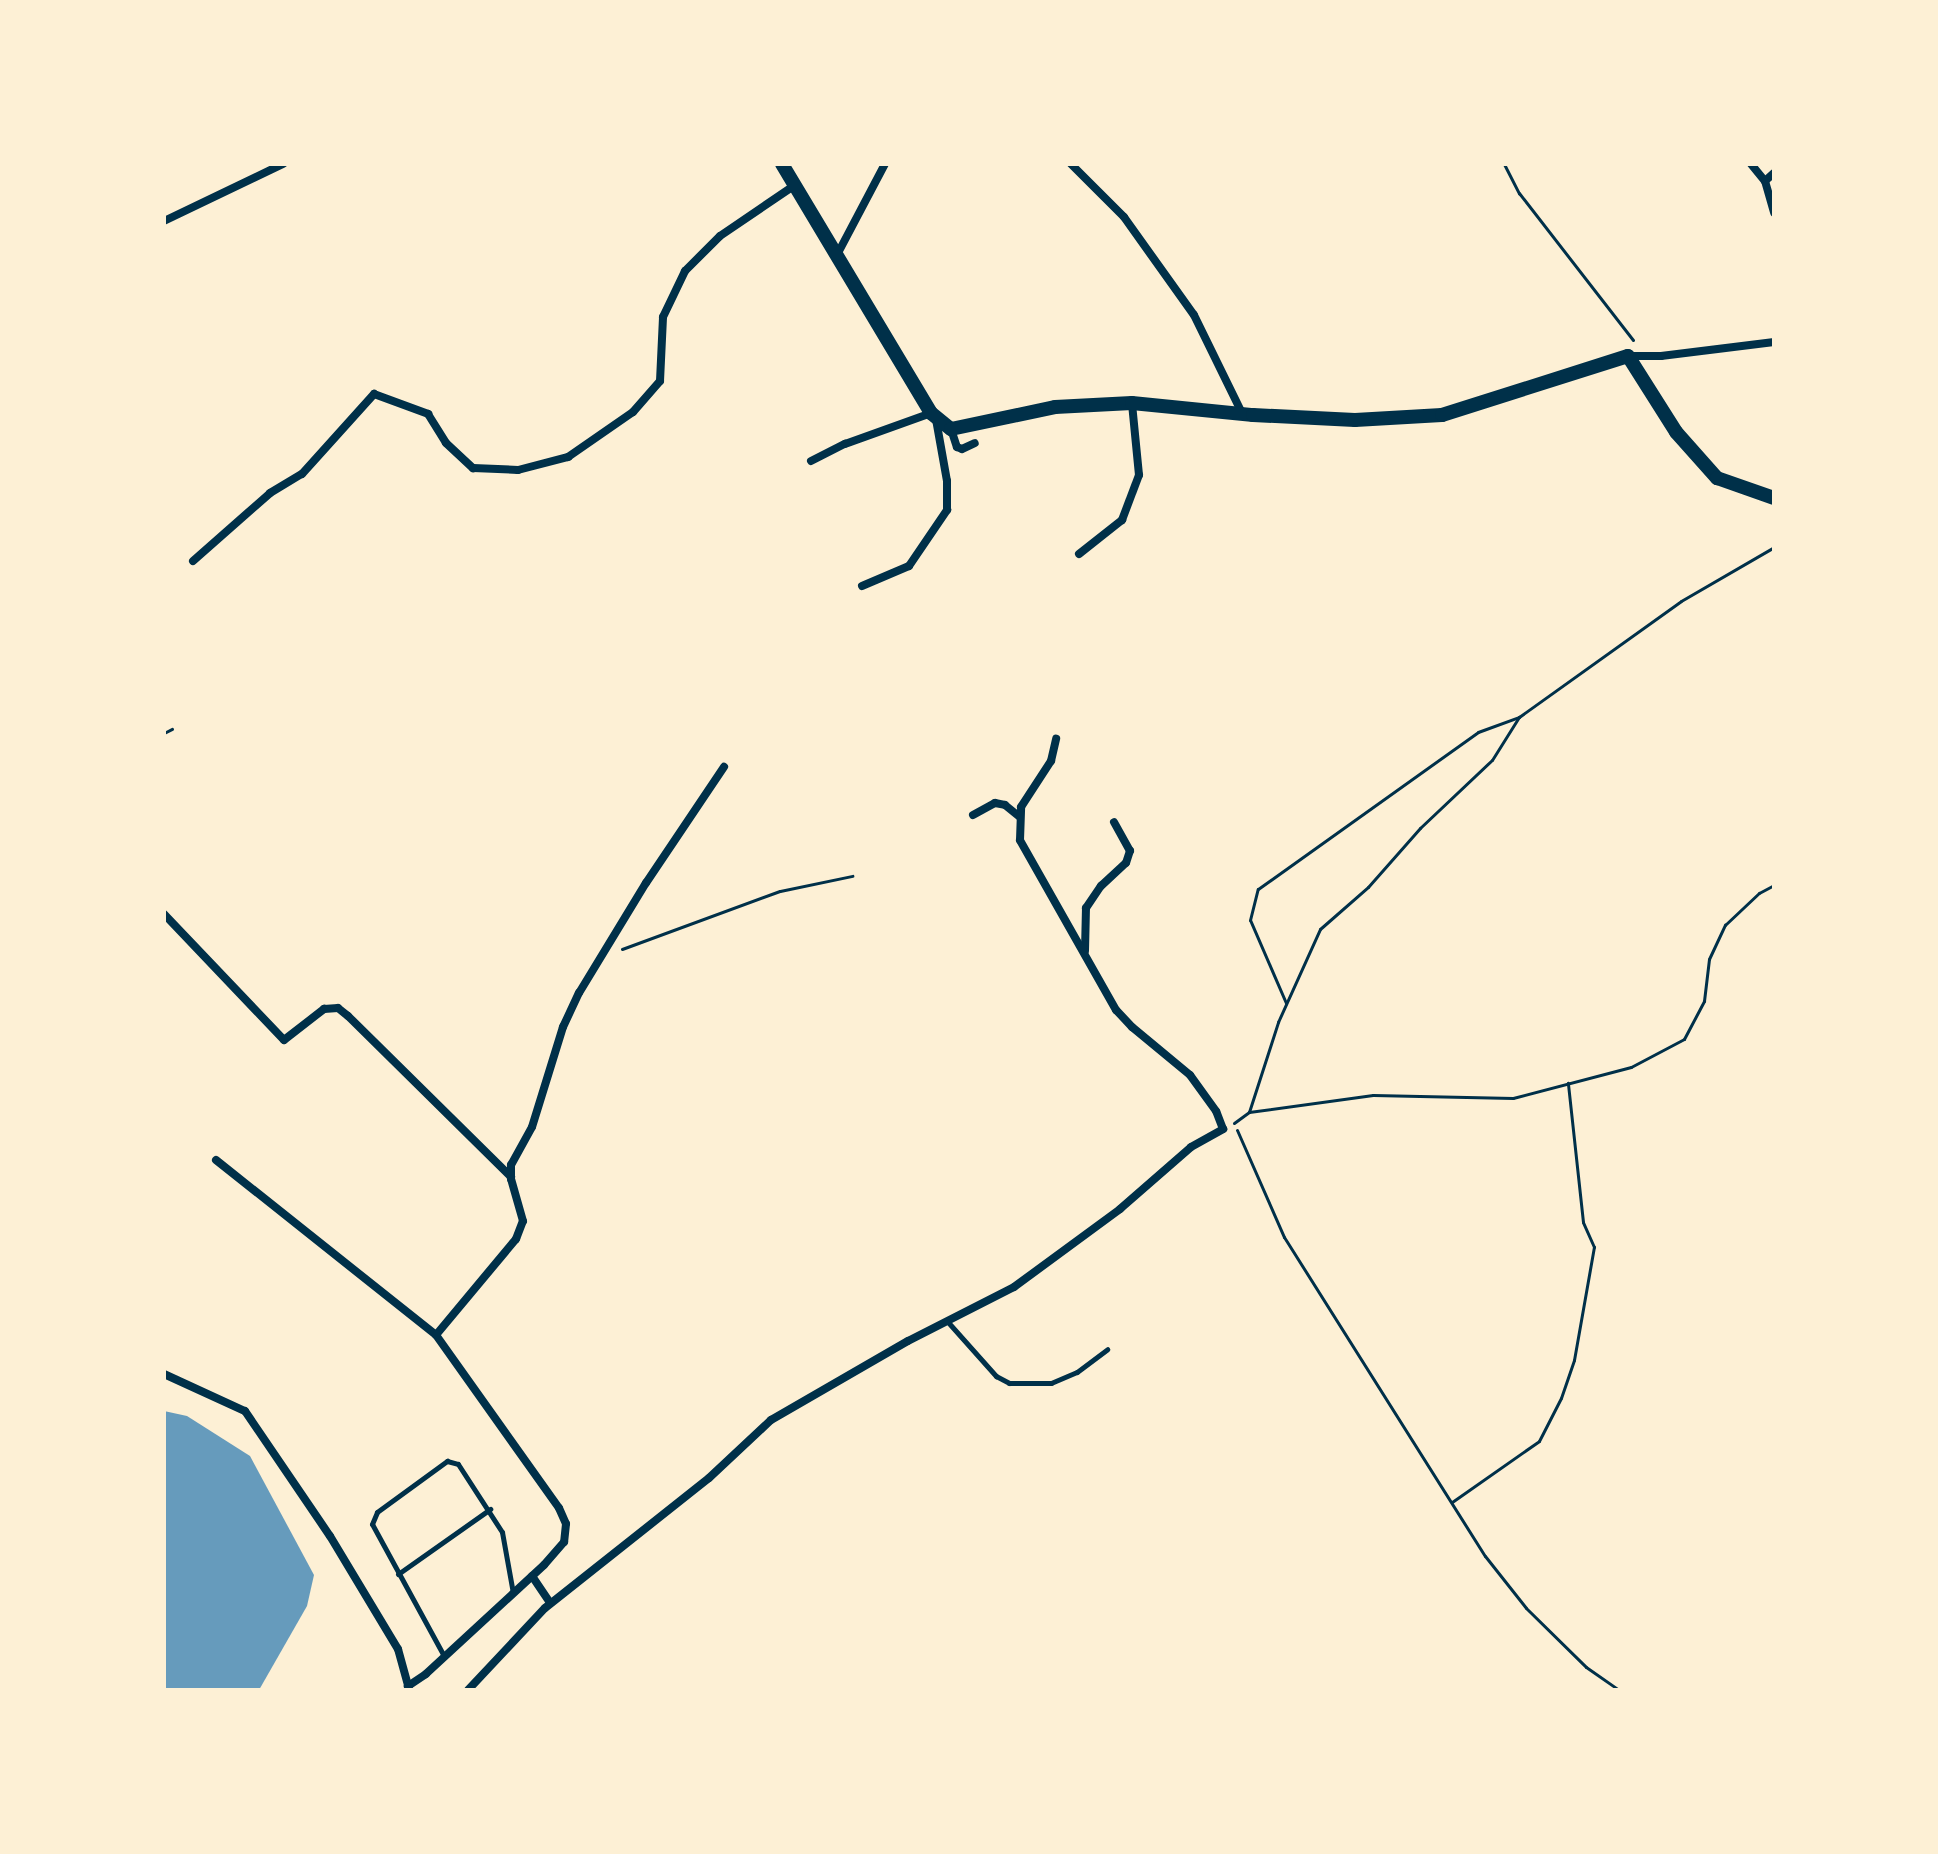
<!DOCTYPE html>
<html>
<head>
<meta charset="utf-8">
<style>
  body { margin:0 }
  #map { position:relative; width:1938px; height:1854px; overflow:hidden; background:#fdf0d5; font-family:Figtree,sans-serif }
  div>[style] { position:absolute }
  .water>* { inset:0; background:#669bbc }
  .path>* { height:3px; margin:-1.5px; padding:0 1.5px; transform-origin:1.5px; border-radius:1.5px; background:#003049 }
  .service>* { height:5px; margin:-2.5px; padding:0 2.5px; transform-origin:2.5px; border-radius:2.5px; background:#003049 }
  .minor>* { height:8px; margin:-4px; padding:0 4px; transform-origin:4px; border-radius:4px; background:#003049 }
  .tertiary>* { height:14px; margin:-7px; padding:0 7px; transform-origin:7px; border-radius:7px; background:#003049 }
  span { translate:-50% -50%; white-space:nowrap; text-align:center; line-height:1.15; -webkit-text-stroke:7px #fdf0d5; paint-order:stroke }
  .frame { position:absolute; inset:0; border:166px solid #fdf0d5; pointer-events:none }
</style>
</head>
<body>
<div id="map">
  <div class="water">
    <div style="clip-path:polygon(164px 1411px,187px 1416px,250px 1456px,314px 1575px,307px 1606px,259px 1690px,164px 1690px)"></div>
  </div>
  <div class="path">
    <div style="left:1504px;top:164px;width:33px;rotate:63deg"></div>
    <div style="left:1519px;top:193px;width:186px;rotate:52.2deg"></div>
    <div style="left:164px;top:733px;width:9px;rotate:-27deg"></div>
    <div style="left:622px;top:949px;width:168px;rotate:-20.2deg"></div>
    <div style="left:780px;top:891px;width:74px;rotate:-11.8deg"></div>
    <div style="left:1286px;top:1003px;width:90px;rotate:-113.4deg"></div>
    <div style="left:1250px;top:920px;width:32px;rotate:-76deg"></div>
    <div style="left:1258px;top:889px;width:270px;rotate:-35.5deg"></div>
    <div style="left:1478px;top:732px;width:44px;rotate:-20.1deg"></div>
    <div style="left:1249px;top:1112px;width:95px;rotate:-72.1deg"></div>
    <div style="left:1278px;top:1022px;width:102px;rotate:-65.7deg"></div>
    <div style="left:1320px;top:929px;width:64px;rotate:-41.2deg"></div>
    <div style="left:1368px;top:887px;width:79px;rotate:-48.6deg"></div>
    <div style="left:1420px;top:828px;width:99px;rotate:-43.4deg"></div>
    <div style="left:1492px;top:760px;width:51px;rotate:-57.9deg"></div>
    <div style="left:1519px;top:717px;width:199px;rotate:-35.6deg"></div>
    <div style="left:1681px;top:601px;width:108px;rotate:-30.1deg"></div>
    <div style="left:1234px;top:1123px;width:19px;rotate:-36deg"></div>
    <div style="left:1249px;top:1112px;width:125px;rotate:-7.8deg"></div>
    <div style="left:1373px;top:1095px;width:140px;rotate:1.2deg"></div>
    <div style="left:1513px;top:1098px;width:122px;rotate:-14.7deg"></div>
    <div style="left:1631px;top:1067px;width:60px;rotate:-27.8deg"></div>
    <div style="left:1684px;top:1039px;width:43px;rotate:-62.2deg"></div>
    <div style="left:1704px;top:1001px;width:42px;rotate:-83.2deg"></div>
    <div style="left:1709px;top:959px;width:38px;rotate:-65deg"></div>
    <div style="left:1725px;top:925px;width:47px;rotate:-43.3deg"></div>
    <div style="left:1759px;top:893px;width:17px;rotate:-28deg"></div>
    <div style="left:1237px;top:1130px;width:117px;rotate:66.3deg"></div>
    <div style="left:1284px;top:1237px;width:377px;rotate:57.8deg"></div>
    <div style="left:1485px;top:1556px;width:66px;rotate:51.7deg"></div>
    <div style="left:1526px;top:1608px;width:84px;rotate:44.5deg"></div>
    <div style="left:1586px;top:1667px;width:40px;rotate:34.9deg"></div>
    <div style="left:1452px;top:1502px;width:106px;rotate:-35deg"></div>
    <div style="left:1539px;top:1441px;width:48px;rotate:-62.9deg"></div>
    <div style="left:1561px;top:1398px;width:40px;rotate:-71.1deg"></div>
    <div style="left:1574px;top:1360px;width:115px;rotate:-80deg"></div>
    <div style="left:1594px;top:1247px;width:27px;rotate:-114deg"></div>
    <div style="left:1583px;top:1222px;width:140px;rotate:-96.2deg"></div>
  </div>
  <div class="service">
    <div style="left:947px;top:1321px;width:74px;rotate:48.3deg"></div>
    <div style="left:996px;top:1376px;width:15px;rotate:28deg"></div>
    <div style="left:1009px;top:1383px;width:42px"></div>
    <div style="left:1051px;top:1383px;width:28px;rotate:-23deg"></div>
    <div style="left:1077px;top:1372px;width:38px;rotate:-37deg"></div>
    <div style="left:398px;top:1574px;width:113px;rotate:-35.2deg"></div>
    <div style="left:444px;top:1656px;width:150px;rotate:-118.6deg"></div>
    <div style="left:372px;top:1524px;width:13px;rotate:-67deg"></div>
    <div style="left:377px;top:1512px;width:87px;rotate:-36.1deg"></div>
    <div style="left:447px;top:1461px;width:11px;rotate:15deg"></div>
    <div style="left:458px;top:1464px;width:81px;rotate:57.1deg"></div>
    <div style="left:502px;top:1532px;width:62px;rotate:79.8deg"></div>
  </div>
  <div class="minor">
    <div style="left:1071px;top:164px;width:75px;rotate:45deg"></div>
    <div style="left:1124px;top:217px;width:120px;rotate:54.5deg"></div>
    <div style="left:1194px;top:315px;width:109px;rotate:63.9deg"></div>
    <div style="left:1751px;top:164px;width:22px;rotate:51deg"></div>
    <div style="left:1765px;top:181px;width:33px;rotate:74deg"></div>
    <div style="left:1765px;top:181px;width:12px;rotate:-42deg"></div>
    <div style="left:164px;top:221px;width:132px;rotate:-25.6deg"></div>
    <div style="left:838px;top:253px;width:101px;rotate:-62.2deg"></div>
    <div style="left:1629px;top:356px;width:32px"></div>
    <div style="left:1661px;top:356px;width:114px;rotate:-7.1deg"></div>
    <div style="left:951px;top:429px;width:19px;rotate:72deg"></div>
    <div style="left:957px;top:447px;width:5px;rotate:22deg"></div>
    <div style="left:962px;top:449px;width:14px;rotate:-25deg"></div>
    <div style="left:811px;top:461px;width:38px;rotate:-27deg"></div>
    <div style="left:845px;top:444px;width:91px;rotate:-19.8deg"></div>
    <div style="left:1079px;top:554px;width:55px;rotate:-38.3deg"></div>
    <div style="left:1122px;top:520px;width:48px;rotate:-69.3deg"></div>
    <div style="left:1139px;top:475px;width:72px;rotate:-95.6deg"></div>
    <div style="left:193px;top:561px;width:103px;rotate:-41.4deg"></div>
    <div style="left:270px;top:493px;width:37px;rotate:-31deg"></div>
    <div style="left:302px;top:474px;width:108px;rotate:-48deg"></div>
    <div style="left:374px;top:394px;width:58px;rotate:20.3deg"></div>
    <div style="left:428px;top:414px;width:34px;rotate:58deg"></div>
    <div style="left:446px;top:443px;width:37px;rotate:43deg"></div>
    <div style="left:473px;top:468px;width:45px;rotate:2.5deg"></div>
    <div style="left:518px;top:470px;width:52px;rotate:-14.6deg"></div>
    <div style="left:568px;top:457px;width:79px;rotate:-34.7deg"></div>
    <div style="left:633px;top:412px;width:41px;rotate:-48.9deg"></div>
    <div style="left:660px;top:381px;width:64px;rotate:-87.3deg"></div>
    <div style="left:663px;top:317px;width:51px;rotate:-64.4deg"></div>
    <div style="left:685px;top:271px;width:49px;rotate:-45deg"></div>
    <div style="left:720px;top:236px;width:91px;rotate:-34.2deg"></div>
    <div style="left:862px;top:586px;width:51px;rotate:-23.1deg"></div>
    <div style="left:909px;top:566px;width:68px;rotate:-55.8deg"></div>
    <div style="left:947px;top:510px;width:29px;rotate:-90deg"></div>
    <div style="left:947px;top:481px;width:63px;rotate:-100.1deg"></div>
    <div style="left:973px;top:815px;width:25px;rotate:-29deg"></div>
    <div style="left:995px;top:803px;width:10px;rotate:11deg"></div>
    <div style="left:1005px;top:805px;width:19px;rotate:39deg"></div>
    <div style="left:164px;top:914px;width:174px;rotate:46.4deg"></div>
    <div style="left:284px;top:1040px;width:51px;rotate:-37.8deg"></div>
    <div style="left:324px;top:1009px;width:14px;rotate:-4deg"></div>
    <div style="left:338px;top:1008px;width:13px;rotate:39deg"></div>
    <div style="left:348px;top:1016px;width:229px;rotate:44.6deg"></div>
    <div style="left:1085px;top:951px;width:43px;rotate:-88.7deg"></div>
    <div style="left:1086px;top:908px;width:27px;rotate:-56deg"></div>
    <div style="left:1101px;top:886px;width:34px;rotate:-43deg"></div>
    <div style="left:1126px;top:863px;width:13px;rotate:-72deg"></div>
    <div style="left:1130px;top:851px;width:33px;rotate:-119deg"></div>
    <div style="left:216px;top:1160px;width:281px;rotate:38.5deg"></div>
    <div style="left:436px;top:1335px;width:212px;rotate:54.6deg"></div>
    <div style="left:559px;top:1508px;width:17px;rotate:66deg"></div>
    <div style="left:566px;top:1524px;width:18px;rotate:96deg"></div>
    <div style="left:564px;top:1542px;width:30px;rotate:131deg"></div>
    <div style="left:544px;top:1565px;width:161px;rotate:137.3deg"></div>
    <div style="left:426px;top:1674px;width:22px;rotate:146deg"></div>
    <div style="left:436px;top:1335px;width:125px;rotate:-50.2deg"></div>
    <div style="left:516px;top:1239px;width:19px;rotate:-69deg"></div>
    <div style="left:523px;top:1221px;width:44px;rotate:-105.9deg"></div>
    <div style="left:511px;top:1179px;width:14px;rotate:-90deg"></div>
    <div style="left:511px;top:1165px;width:43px;rotate:-61.1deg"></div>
    <div style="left:532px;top:1127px;width:105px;rotate:-72.8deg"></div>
    <div style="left:563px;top:1027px;width:38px;rotate:-65deg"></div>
    <div style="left:579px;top:993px;width:129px;rotate:-58.7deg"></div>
    <div style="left:646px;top:883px;width:140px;rotate:-56.1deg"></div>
    <div style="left:164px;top:1374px;width:89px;rotate:24.6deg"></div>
    <div style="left:245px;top:1411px;width:151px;rotate:55.8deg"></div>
    <div style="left:330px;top:1536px;width:132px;rotate:59deg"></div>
    <div style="left:398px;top:1649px;width:41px;rotate:74.6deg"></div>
    <div style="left:532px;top:1576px;width:32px;rotate:56deg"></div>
    <div style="left:468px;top:1690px;width:112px;rotate:-46.8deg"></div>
    <div style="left:545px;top:1608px;width:209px;rotate:-38.4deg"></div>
    <div style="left:709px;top:1478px;width:85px;rotate:-43.1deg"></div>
    <div style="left:771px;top:1420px;width:158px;rotate:-30deg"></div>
    <div style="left:908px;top:1341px;width:119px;rotate:-27deg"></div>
    <div style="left:1014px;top:1287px;width:132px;rotate:-36.3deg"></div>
    <div style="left:1120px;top:1209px;width:94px;rotate:-41.1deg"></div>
    <div style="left:1191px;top:1147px;width:37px;rotate:-29deg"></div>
    <div style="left:1223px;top:1129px;width:19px;rotate:-111deg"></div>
    <div style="left:1216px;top:1111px;width:44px;rotate:-125.8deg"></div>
    <div style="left:1190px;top:1075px;width:75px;rotate:-140.4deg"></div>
    <div style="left:1132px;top:1027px;width:23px;rotate:-133deg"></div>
    <div style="left:1116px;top:1010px;width:195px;rotate:-119.5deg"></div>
    <div style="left:1020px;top:840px;width:33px;rotate:-88deg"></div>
    <div style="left:1021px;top:807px;width:55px;rotate:-56.9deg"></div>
    <div style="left:1051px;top:761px;width:23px;rotate:-77deg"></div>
  </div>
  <div class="tertiary">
    <div style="left:782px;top:164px;width:290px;rotate:59.1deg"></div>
    <div style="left:931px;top:413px;width:26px;rotate:39deg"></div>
    <div style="left:951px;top:429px;width:106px;rotate:-11.9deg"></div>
    <div style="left:1055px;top:407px;width:77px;rotate:-3deg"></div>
    <div style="left:1132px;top:403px;width:122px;rotate:5.7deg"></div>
    <div style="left:1253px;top:415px;width:102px;rotate:2.8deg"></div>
    <div style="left:1355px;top:420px;width:87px;rotate:-3.3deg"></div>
    <div style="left:1442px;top:415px;width:195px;rotate:-17.6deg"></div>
    <div style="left:1628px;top:356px;width:90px;rotate:57.7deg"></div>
    <div style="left:1676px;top:432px;width:62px;rotate:48.3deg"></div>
    <div style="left:1717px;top:478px;width:60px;rotate:19.3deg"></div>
  </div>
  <div class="frame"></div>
</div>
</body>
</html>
